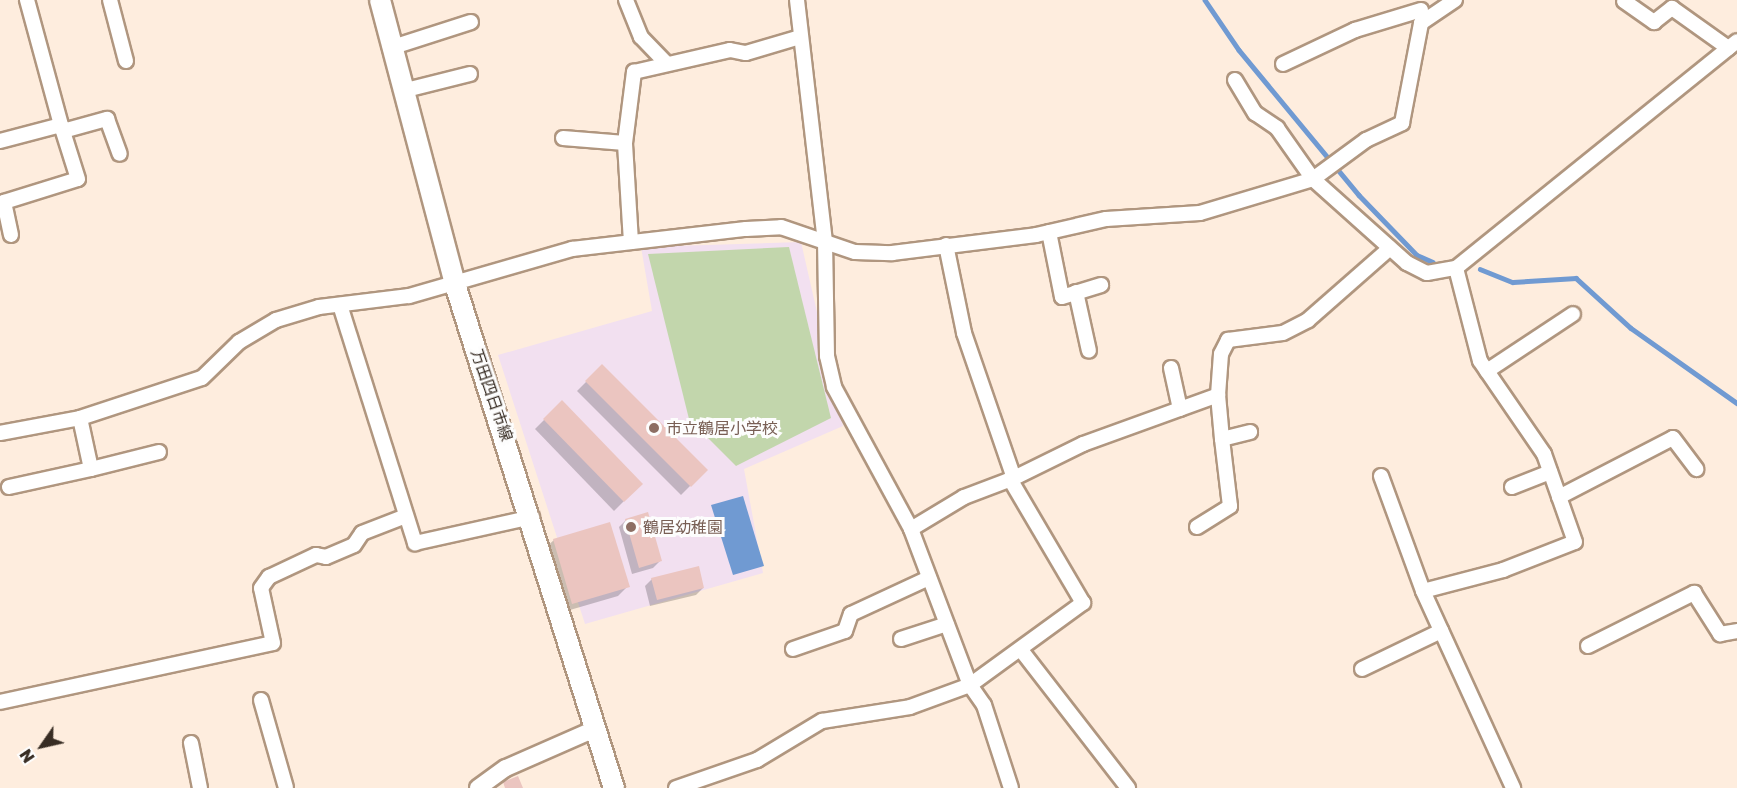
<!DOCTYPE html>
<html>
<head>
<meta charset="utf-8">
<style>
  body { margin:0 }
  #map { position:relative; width:1737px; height:788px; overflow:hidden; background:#feedde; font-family:"Golos Text","Noto Sans JP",sans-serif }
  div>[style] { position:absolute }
  .education>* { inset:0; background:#f2e0f0 }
  .green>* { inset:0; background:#c2d6ac }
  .water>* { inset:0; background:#709ad2 }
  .shadow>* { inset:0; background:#0003 }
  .stream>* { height:4.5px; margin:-2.25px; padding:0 2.25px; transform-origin:2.25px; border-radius:2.25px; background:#709ad2 }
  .building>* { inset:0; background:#ebc5c0 }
  .roads { filter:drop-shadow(2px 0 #b0967f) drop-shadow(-2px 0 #b0967f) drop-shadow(0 2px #b0967f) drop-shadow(0 -2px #b0967f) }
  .minor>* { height:14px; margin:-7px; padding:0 7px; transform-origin:7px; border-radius:7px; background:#fff }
  .tertiary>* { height:16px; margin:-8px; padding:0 8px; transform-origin:8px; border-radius:8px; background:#fff }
  .secondary>* { height:20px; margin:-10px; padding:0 10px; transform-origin:10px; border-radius:10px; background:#fff }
  .dots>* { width:16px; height:16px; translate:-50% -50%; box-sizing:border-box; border:3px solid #fdfdfd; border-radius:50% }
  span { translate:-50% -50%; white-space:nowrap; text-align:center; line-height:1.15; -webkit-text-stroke:6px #fdfdfd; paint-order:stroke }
  .street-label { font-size:16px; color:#382d24 }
  .education-label { font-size:16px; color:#785e54 }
  .left { translate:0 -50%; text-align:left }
  .north { position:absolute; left:12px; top:716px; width:60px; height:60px; -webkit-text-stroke:4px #fdfdfd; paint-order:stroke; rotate:236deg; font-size:16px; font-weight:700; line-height:24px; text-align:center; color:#382d24 }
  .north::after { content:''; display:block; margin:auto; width:21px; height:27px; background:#382d24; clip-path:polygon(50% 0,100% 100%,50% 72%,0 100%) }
</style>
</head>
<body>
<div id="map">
  <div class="education">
    <div style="clip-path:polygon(801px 242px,843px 426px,744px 469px,763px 573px,585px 624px,498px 355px,652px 311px,641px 247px)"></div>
  </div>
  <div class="green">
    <div style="clip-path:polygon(789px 247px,831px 418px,736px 466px,689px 419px,648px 254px)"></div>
  </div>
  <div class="water">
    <div style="clip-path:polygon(743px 496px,764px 566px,733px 575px,711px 505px)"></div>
  </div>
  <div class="shadow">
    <div style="clip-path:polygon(602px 366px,706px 470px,681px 495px,577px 391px)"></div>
    <div style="clip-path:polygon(562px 402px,641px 484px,614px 511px,535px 429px)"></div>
    <div style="clip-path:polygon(626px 520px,660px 561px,653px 568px,632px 574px,619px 527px)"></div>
    <div style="clip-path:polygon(554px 540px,628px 586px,618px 596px,563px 612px,544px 549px)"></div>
    <div style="clip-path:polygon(652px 579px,703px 588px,696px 595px,650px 606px,645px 586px)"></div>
  </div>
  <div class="stream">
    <div style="left:1205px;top:0;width:60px;rotate:55.8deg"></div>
    <div style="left:1239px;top:50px;width:188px;rotate:50.4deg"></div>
    <div style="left:1359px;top:195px;width:83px;rotate:46deg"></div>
    <div style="left:1417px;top:255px;width:17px;rotate:24deg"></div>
    <div style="left:1480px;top:269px;width:35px;rotate:22deg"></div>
    <div style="left:1513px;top:282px;width:63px;rotate:-3.6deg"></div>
    <div style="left:1576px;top:278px;width:74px;rotate:42.3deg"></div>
    <div style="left:1631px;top:328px;width:130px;rotate:35.3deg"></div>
  </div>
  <div class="building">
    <div style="clip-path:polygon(602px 364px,708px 470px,691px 487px,585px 381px)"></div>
    <div style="clip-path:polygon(562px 400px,643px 484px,624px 502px,543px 419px)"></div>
    <div style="clip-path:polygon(648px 512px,662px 561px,639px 568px,625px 519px)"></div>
    <div style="clip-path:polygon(610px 522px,630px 587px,572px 604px,553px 539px)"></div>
    <div style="clip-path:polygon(699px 566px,704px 588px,657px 600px,651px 578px)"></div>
    <div style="clip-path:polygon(518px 776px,523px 788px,505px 788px,503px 782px)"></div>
  </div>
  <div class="roads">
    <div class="minor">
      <div style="left:110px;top:0;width:63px;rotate:75.3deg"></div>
      <div style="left:626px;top:0;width:40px;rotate:68deg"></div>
      <div style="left:641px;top:37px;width:37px;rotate:46deg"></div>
      <div style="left:797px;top:0;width:243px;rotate:83.4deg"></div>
      <div style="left:825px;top:241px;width:115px;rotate:89deg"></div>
      <div style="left:827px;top:356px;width:32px;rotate:77deg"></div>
      <div style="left:834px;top:387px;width:162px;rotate:61.5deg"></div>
      <div style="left:911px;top:529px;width:167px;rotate:69.3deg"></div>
      <div style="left:970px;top:685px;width:24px;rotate:55deg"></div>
      <div style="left:984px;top:705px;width:87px;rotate:72deg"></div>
      <div style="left:1624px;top:1px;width:37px;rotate:35deg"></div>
      <div style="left:1654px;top:22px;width:23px;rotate:-38deg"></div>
      <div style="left:1672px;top:8px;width:69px;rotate:35.5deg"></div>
      <div style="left:390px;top:48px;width:85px;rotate:-17.8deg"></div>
      <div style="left:1283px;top:64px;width:80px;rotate:-25.3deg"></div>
      <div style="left:1355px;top:30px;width:69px;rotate:-16.9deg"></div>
      <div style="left:1235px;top:80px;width:39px;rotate:59deg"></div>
      <div style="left:1255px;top:113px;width:27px;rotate:34deg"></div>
      <div style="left:1277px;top:128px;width:62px;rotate:54.8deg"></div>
      <div style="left:1313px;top:179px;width:66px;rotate:-36.3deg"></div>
      <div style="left:1366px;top:140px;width:40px;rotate:-25deg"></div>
      <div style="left:1402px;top:123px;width:102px;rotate:-79.2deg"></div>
      <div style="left:1421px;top:23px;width:41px;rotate:-34.1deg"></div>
      <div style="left:402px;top:91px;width:70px;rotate:-14deg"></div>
      <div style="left:63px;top:131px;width:46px;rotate:-15.3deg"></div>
      <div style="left:107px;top:119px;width:37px;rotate:70deg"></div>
      <div style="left:563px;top:138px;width:62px;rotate:4.6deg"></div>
      <div style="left:0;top:141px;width:63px;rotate:-14.7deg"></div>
      <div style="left:61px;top:125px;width:130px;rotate:-105.2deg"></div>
      <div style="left:1049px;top:232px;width:66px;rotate:78.7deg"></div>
      <div style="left:1062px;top:297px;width:41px;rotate:-17.1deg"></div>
      <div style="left:11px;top:235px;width:34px;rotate:-102deg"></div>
      <div style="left:4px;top:202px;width:77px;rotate:-17.3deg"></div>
      <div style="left:78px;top:179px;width:57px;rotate:-107.5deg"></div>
      <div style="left:631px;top:242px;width:99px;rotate:-93.5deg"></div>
      <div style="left:625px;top:143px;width:72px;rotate:-82.8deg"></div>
      <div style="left:634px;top:72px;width:98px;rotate:-12.9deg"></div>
      <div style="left:730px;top:50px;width:16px;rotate:11deg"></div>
      <div style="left:746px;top:53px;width:56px;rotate:-16.5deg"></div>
      <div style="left:946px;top:245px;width:90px;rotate:78.4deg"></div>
      <div style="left:964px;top:333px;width:153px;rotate:71deg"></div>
      <div style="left:1014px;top:478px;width:77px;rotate:-26.2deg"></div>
      <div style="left:1083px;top:444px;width:144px;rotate:-19.9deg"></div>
      <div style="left:1218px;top:395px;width:41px;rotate:-85.8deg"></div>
      <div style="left:1221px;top:354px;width:16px;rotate:-63deg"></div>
      <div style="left:1228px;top:340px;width:55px;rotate:-7.3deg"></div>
      <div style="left:1283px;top:333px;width:28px;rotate:-27deg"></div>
      <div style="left:1308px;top:320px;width:109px;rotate:-41.3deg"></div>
      <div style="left:1076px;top:292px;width:60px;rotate:77.6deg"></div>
      <div style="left:340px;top:305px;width:250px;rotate:72.5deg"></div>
      <div style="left:415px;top:543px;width:120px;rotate:-12.5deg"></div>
      <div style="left:1171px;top:368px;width:42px;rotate:77.6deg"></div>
      <div style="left:1487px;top:371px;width:103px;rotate:-33.5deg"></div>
      <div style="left:1218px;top:395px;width:44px;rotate:84.8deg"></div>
      <div style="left:1222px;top:439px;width:29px;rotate:-14deg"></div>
      <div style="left:80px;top:418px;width:52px;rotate:77.8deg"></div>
      <div style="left:91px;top:469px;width:70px;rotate:-14deg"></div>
      <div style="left:0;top:433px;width:81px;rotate:-10.6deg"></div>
      <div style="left:80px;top:418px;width:128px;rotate:-18.2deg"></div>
      <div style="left:202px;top:378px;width:52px;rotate:-44.2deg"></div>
      <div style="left:239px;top:342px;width:43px;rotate:-30.7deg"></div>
      <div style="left:276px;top:320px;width:45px;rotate:-16.8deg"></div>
      <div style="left:319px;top:307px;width:91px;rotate:-7deg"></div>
      <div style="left:409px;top:296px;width:170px;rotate:-16.1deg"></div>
      <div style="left:572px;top:249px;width:175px;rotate:-6.6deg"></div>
      <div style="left:746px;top:229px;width:35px;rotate:-3deg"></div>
      <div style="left:781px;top:227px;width:78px;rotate:18.7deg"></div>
      <div style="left:855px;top:252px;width:37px;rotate:2deg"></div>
      <div style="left:892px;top:253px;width:145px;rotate:-7.1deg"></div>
      <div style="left:1036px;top:235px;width:72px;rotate:-12.9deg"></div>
      <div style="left:1106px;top:219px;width:94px;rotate:-3.7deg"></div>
      <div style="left:1200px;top:213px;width:118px;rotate:-16.7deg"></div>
      <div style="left:1313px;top:179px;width:126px;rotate:41.8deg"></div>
      <div style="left:1407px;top:263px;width:22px;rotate:27deg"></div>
      <div style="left:1427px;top:273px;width:29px;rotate:-10deg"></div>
      <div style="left:1456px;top:268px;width:361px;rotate:-38.9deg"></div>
      <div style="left:1381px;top:476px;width:122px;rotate:69.9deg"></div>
      <div style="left:1423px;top:591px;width:83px;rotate:-14.7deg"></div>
      <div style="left:1503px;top:570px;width:77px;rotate:-21.3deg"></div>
      <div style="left:1575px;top:542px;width:93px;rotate:-109.4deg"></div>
      <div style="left:1544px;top:454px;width:113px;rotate:-124.5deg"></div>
      <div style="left:1480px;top:361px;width:96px;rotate:-104.5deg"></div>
      <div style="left:9px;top:487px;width:84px;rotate:-12.4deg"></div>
      <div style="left:1512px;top:487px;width:41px;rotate:-21.5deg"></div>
      <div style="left:1559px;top:497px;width:128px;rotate:-27.4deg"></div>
      <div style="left:1673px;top:438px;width:39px;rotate:53deg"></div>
      <div style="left:1197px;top:527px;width:39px;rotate:-32deg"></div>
      <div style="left:1230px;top:506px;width:67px;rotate:-96.8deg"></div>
      <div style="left:911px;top:529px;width:62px;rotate:-31.1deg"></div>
      <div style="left:964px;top:497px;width:53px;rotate:-20.8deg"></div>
      <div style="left:1423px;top:591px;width:217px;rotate:65.4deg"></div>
      <div style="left:901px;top:639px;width:48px;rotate:-18.1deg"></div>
      <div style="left:1588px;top:646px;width:119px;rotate:-26.6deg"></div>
      <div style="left:1694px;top:593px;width:49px;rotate:57.6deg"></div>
      <div style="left:1720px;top:634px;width:17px;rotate:-10deg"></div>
      <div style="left:793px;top:649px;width:55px;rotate:-19.1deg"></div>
      <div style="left:845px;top:631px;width:18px;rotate:-71deg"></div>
      <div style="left:851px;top:614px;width:86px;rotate:-24.8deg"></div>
      <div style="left:1021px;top:650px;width:175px;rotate:52.2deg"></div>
      <div style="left:1362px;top:669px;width:88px;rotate:-25.7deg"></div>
      <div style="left:261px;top:700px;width:91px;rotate:74.1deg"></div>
      <div style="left:0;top:702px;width:279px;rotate:-12.2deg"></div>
      <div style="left:273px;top:643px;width:56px;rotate:-102.3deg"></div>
      <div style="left:261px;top:588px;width:14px;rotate:-54deg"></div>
      <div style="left:269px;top:577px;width:52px;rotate:-25.1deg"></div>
      <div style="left:316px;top:555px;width:10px;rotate:11deg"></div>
      <div style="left:326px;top:557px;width:30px;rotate:-23deg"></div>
      <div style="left:354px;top:545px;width:14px;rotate:-56deg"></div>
      <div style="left:362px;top:533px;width:47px;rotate:-21.1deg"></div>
      <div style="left:191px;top:743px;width:46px;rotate:78.7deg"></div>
      <div style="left:676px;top:788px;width:86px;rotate:-19.1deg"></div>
      <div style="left:757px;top:760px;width:76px;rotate:-31deg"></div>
      <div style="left:822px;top:721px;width:89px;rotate:-9deg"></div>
      <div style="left:910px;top:707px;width:64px;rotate:-20.1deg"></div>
      <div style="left:970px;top:685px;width:140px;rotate:-36deg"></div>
      <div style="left:1083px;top:603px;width:144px;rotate:-120.5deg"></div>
    </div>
    <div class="tertiary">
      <div style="left:478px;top:788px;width:34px;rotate:-36deg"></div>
      <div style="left:506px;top:768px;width:97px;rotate:-23.7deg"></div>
    </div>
    <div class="secondary">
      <div style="left:380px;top:0;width:291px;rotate:75.2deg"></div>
      <div style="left:454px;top:281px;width:532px;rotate:72.49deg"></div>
    </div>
  </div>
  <div class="dots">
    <div style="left:654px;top:428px;background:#8d6e63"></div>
    <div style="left:631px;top:527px;background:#8d6e63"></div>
  </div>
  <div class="street-label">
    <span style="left:492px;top:395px;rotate:71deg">万田四日市線</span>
  </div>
  <div class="education-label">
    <span class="left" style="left:666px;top:428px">市立鶴居小学校</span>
    <span class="left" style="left:643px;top:527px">鶴居幼稚園</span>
  </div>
  <div class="north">N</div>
</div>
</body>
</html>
